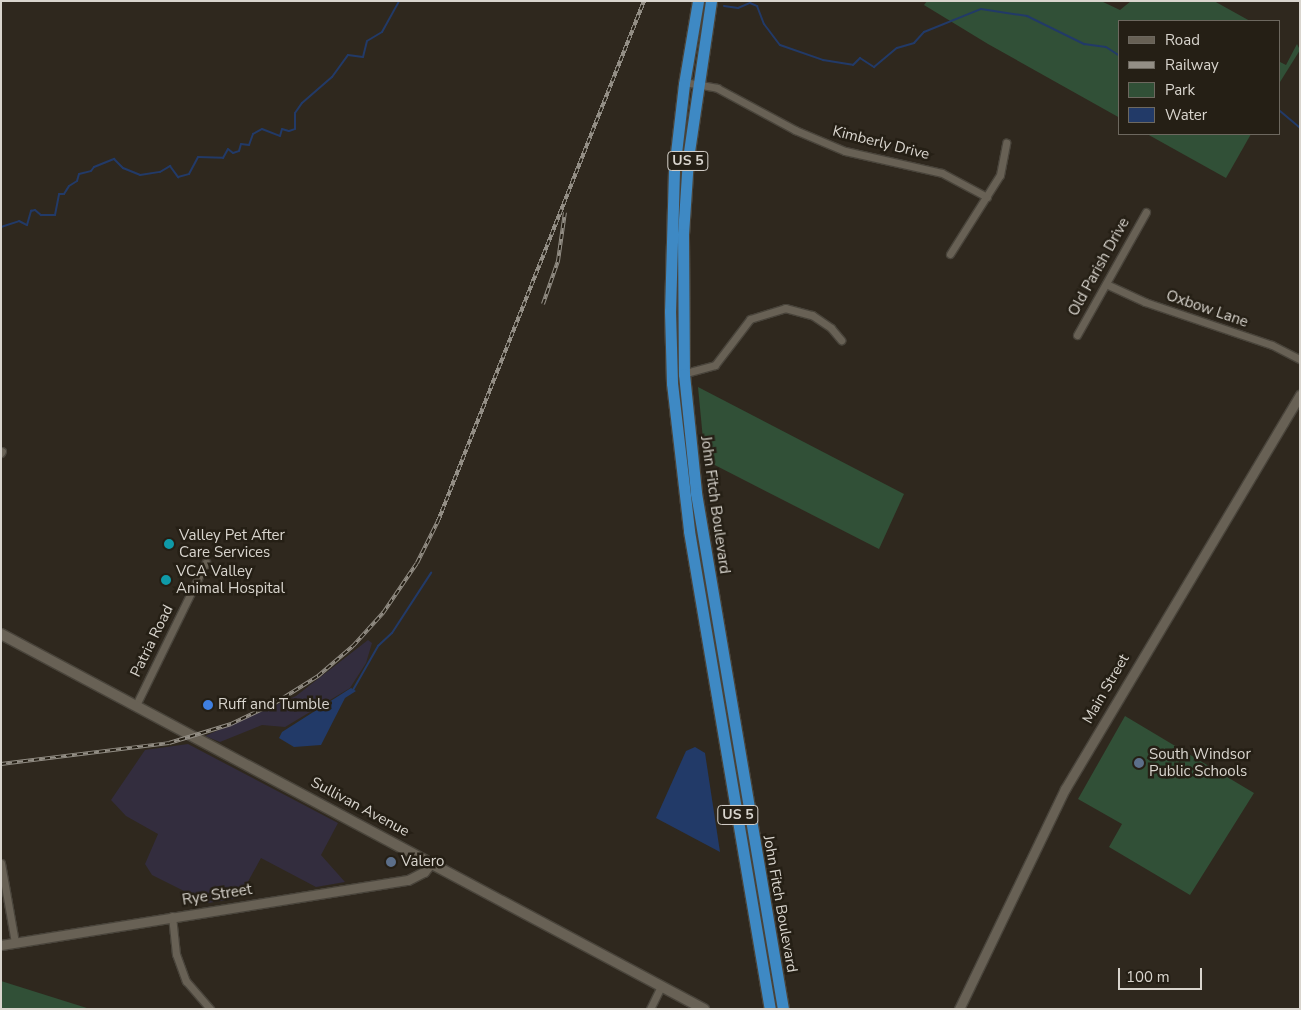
<!DOCTYPE html>
<html>
<head>
<meta charset="utf-8">
<style>
  body { margin:0 }
  #map { position:relative; width:1301px; height:1010px; overflow:hidden; background:#2f281e; font-family:"Nunito Sans",sans-serif }
  div>[style] { position:absolute }
  .industrial>* { inset:0; background:#332d3e }
  .green>* { inset:0; background:#315037 }
  .water>* { inset:0; background:#223a68 }
  .stream>* { height:2px; margin:-1px; padding:0 1px; transform-origin:1px; border-radius:1px; background:#223a68 }
  .roads { filter:drop-shadow(1px 0 #49443b) drop-shadow(-1px 0 #49443b) drop-shadow(0 1px #49443b) drop-shadow(0 -1px #49443b) }
  .minor>* { height:7px; margin:-3.5px; padding:0 3.5px; transform-origin:3.5px; border-radius:3.5px; background:#686155 }
  .tertiary>* { height:9px; margin:-4.5px; padding:0 4.5px; transform-origin:4.5px; border-radius:4.5px; background:#686155 }
  .secondary>* { height:10px; margin:-5px; padding:0 5px; transform-origin:5px; border-radius:5px; background:#686155 }
  .trunk>* { height:11px; margin:-5.5px; padding:0 5.5px; transform-origin:5.5px; border-radius:5.5px; background:#3e89c4 }
  .rail>* { height:4px; margin-top:-2px; transform-origin:0; background:repeating-linear-gradient(90deg,#251f15 0 5.5px,#938e85 0 11px); box-sizing:border-box; border-block:1px solid #938e85 }
  .dots>* { width:14px; height:14px; translate:-50% -50%; box-sizing:border-box; border:2px solid #251f15; border-radius:50% }
  span { translate:-50% -50%; white-space:nowrap; text-align:center; line-height:1.15; -webkit-text-stroke:5px #251f15; paint-order:stroke }
  .shield-label span { padding:1px 4px; background:#251f15; border:1px solid; border-radius:4px; -webkit-text-stroke-width:0 }
  .shield-label { font-size:14px; color:#d9d5ce; font-weight:700 }
  .street-label { font-size:15px; color:#d9d5ce }
  .poi-label { font-size:15px; color:#d9d5ce }
  .left { translate:0 -50%; text-align:left }
  .frame { position:absolute; inset:0; border:2px solid #d9d5ce; pointer-events:none }
  .legend { position:absolute; left:1118px; top:20px; width:162px; height:115px; box-sizing:border-box; background:#251f15; border:1px solid #6d685f; margin:0; padding:6px 9px; list-style:none; font-size:15px; color:#d9d5ce }
  .legend li { display:flex; align-items:center; gap:10px; height:25px }
  .legend b { width:25px; border:1px solid #6d685f }
  .scale { position:absolute; left:1118px; top:968px; width:84px; height:22px; box-sizing:border-box; border:2px solid #d9d5ce; border-top:0; padding-left:6px; font-size:15px; line-height:18px; white-space:nowrap; color:#d9d5ce; -webkit-text-stroke:4px #251f15; paint-order:stroke }
</style>
</head>
<body>
<div id="map">
  <div class="industrial">
    <div style="clip-path:polygon(368px 640px,372px 643px,366px 663px,350px 688px,285px 727px,262px 725px,220px 742px,205px 736px,296px 696px)"></div>
    <div style="clip-path:polygon(188px 744px,338px 823px,321px 855px,345px 882px,316px 887px,261px 858px,239px 898px,208px 903px,152px 875px,145px 864px,158px 834px,126px 816px,111px 800px,145px 750px)"></div>
  </div>
  <div class="green">
    <div style="clip-path:polygon(927px 1px,1101px 1px,1120px 10px,1131px 1px,1214px 1px,1250px 21px,1120px 21px,1120px 118px,988px 44px,924px 5px)"></div>
    <div style="clip-path:polygon(1297px 44px,1300px 50px,1280px 82px,1280px 62px,1286px 65px)"></div>
    <div style="clip-path:polygon(1147px 134px,1251px 134px,1226px 178px)"></div>
    <div style="clip-path:polygon(698px 387px,904px 494px,879px 549px,705px 460px)"></div>
    <div style="clip-path:polygon(1125px 716px,1254px 793px,1190px 895px,1109px 847px,1122px 824px,1078px 799px)"></div>
    <div style="clip-path:polygon(1px 981px,90px 1009px,1px 1009px)"></div>
  </div>
  <div class="water">
    <div style="clip-path:polygon(351px 688px,356px 691px,345px 698px,321px 745px,294px 747px,279px 738px,282px 732px)"></div>
    <div style="clip-path:polygon(695px 747px,705px 753px,720px 852px,656px 818px,686px 751px)"></div>
  </div>
  <div class="stream">
    <div style="left:724px;top:6px;width:14px;rotate:8deg"></div>
    <div style="left:738px;top:8px;width:13px;rotate:-23deg"></div>
    <div style="left:750px;top:3px;width:8px;rotate:23deg"></div>
    <div style="left:757px;top:6px;width:19px;rotate:69deg"></div>
    <div style="left:764px;top:24px;width:26px;rotate:53deg"></div>
    <div style="left:780px;top:45px;width:46px;rotate:19.2deg"></div>
    <div style="left:823px;top:60px;width:30px;rotate:9deg"></div>
    <div style="left:853px;top:65px;width:10px;rotate:-45deg"></div>
    <div style="left:860px;top:58px;width:17px;rotate:33deg"></div>
    <div style="left:874px;top:67px;width:30px;rotate:-40deg"></div>
    <div style="left:897px;top:48px;width:18px;rotate:-16deg"></div>
    <div style="left:914px;top:43px;width:15px;rotate:-48deg"></div>
    <div style="left:924px;top:32px;width:61px;rotate:-22deg"></div>
    <div style="left:981px;top:9px;width:47px;rotate:8.7deg"></div>
    <div style="left:1027px;top:16px;width:64px;rotate:26.2deg"></div>
    <div style="left:1084px;top:44px;width:22px;rotate:8deg"></div>
    <div style="left:1106px;top:47px;width:17px;rotate:33deg"></div>
    <div style="left:1280px;top:111px;width:26px;rotate:40deg"></div>
    <div style="left:1px;top:227px;width:19px;rotate:-18deg"></div>
    <div style="left:19px;top:221px;width:9px;rotate:27deg"></div>
    <div style="left:27px;top:225px;width:15px;rotate:-74deg"></div>
    <div style="left:31px;top:211px;width:4px;rotate:-14deg"></div>
    <div style="left:35px;top:210px;width:8px;rotate:40deg"></div>
    <div style="left:41px;top:215px;width:14px"></div>
    <div style="left:55px;top:215px;width:21px;rotate:-79deg"></div>
    <div style="left:59px;top:194px;width:5px"></div>
    <div style="left:64px;top:194px;width:9px;rotate:-58deg"></div>
    <div style="left:69px;top:186px;width:9px;rotate:-32deg"></div>
    <div style="left:77px;top:181px;width:7px;rotate:-74deg"></div>
    <div style="left:79px;top:174px;width:12px;rotate:-14deg"></div>
    <div style="left:91px;top:171px;width:5px;rotate:-53deg"></div>
    <div style="left:94px;top:167px;width:22px;rotate:-22deg"></div>
    <div style="left:114px;top:159px;width:13px;rotate:45deg"></div>
    <div style="left:123px;top:168px;width:18px;rotate:22deg"></div>
    <div style="left:140px;top:175px;width:20px;rotate:-9deg"></div>
    <div style="left:160px;top:172px;width:12px;rotate:-31deg"></div>
    <div style="left:170px;top:166px;width:14px;rotate:54deg"></div>
    <div style="left:178px;top:177px;width:11px;rotate:-15deg"></div>
    <div style="left:189px;top:174px;width:19px;rotate:-62deg"></div>
    <div style="left:198px;top:157px;width:25px;rotate:2deg"></div>
    <div style="left:223px;top:158px;width:10px;rotate:-61deg"></div>
    <div style="left:228px;top:149px;width:6px;rotate:39deg"></div>
    <div style="left:233px;top:153px;width:6px;rotate:-18deg"></div>
    <div style="left:239px;top:151px;width:7px;rotate:-74deg"></div>
    <div style="left:241px;top:144px;width:8px;rotate:7deg"></div>
    <div style="left:249px;top:145px;width:12px;rotate:-70deg"></div>
    <div style="left:253px;top:134px;width:10px;rotate:-29deg"></div>
    <div style="left:262px;top:129px;width:19px;rotate:21deg"></div>
    <div style="left:280px;top:136px;width:7px;rotate:-74deg"></div>
    <div style="left:282px;top:129px;width:7px;rotate:16deg"></div>
    <div style="left:289px;top:131px;width:6px;rotate:-18deg"></div>
    <div style="left:295px;top:129px;width:16px;rotate:-90deg"></div>
    <div style="left:295px;top:113px;width:12px;rotate:-55deg"></div>
    <div style="left:302px;top:103px;width:40px;rotate:-41deg"></div>
    <div style="left:332px;top:77px;width:27px;rotate:-54deg"></div>
    <div style="left:348px;top:55px;width:15px;rotate:8deg"></div>
    <div style="left:363px;top:57px;width:16px;rotate:-76deg"></div>
    <div style="left:367px;top:41px;width:17px;rotate:-31deg"></div>
    <div style="left:382px;top:32px;width:35px;rotate:-61deg"></div>
    <div style="left:353px;top:690px;width:51px;rotate:-60.4deg"></div>
    <div style="left:378px;top:646px;width:19px;rotate:-43deg"></div>
    <div style="left:392px;top:633px;width:72px;rotate:-57deg"></div>
  </div>
  <div class="roads">
    <div class="minor">
      <div style="left:684px;top:82px;width:34px;rotate:10deg"></div>
      <div style="left:717px;top:88px;width:89px;rotate:28.3deg"></div>
      <div style="left:795px;top:130px;width:54px;rotate:22.8deg"></div>
      <div style="left:845px;top:151px;width:99px;rotate:12.8deg"></div>
      <div style="left:942px;top:173px;width:51px;rotate:28.1deg"></div>
      <div style="left:950px;top:254px;width:93px;rotate:-57.7deg"></div>
      <div style="left:1000px;top:175px;width:33px;rotate:-79deg"></div>
      <div style="left:1106px;top:284px;width:43px;rotate:24.8deg"></div>
      <div style="left:1145px;top:302px;width:134px;rotate:18.7deg"></div>
      <div style="left:1272px;top:345px;width:31px;rotate:27deg"></div>
      <div style="left:1077px;top:335px;width:141px;rotate:-60.7deg"></div>
      <div style="left:682px;top:374px;width:34px;rotate:-15deg"></div>
      <div style="left:715px;top:365px;width:58px;rotate:-52.7deg"></div>
      <div style="left:750px;top:319px;width:37px;rotate:-17deg"></div>
      <div style="left:785px;top:308px;width:28px;rotate:15deg"></div>
      <div style="left:812px;top:315px;width:23px;rotate:34deg"></div>
      <div style="left:831px;top:328px;width:16px;rotate:50deg"></div>
      <div style="left:1px;top:453px;width:2px;rotate:-63deg"></div>
      <div style="left:136px;top:705px;width:159px;rotate:-63.9deg"></div>
      <div style="left:1px;top:863px;width:80px;rotate:80deg"></div>
      <div style="left:172px;top:916px;width:38px;rotate:84deg"></div>
      <div style="left:176px;top:954px;width:29px;rotate:70deg"></div>
      <div style="left:186px;top:981px;width:37px;rotate:49deg"></div>
      <div style="left:650px;top:1009px;width:25px;rotate:-64deg"></div>
    </div>
    <div class="tertiary">
      <div style="left:1px;top:945px;width:412px;rotate:-9.1deg"></div>
      <div style="left:408px;top:880px;width:18px;rotate:-27deg"></div>
      <div style="left:424px;top:872px;width:11px;rotate:-52deg"></div>
      <div style="left:959px;top:1009px;width:244px;rotate:-64.3deg"></div>
      <div style="left:1065px;top:789px;width:459px;rotate:-59.2deg"></div>
    </div>
    <div class="secondary">
      <div style="left:1px;top:634px;width:797px;rotate:28.08deg"></div>
    </div>
    <div class="trunk">
      <div style="left:698px;top:1px;width:84px;rotate:99.6deg"></div>
      <div style="left:684px;top:84px;width:87px;rotate:96.6deg"></div>
      <div style="left:674px;top:170px;width:141px;rotate:91.6deg"></div>
      <div style="left:670px;top:311px;width:72px;rotate:88.4deg"></div>
      <div style="left:672px;top:383px;width:149px;rotate:83.4deg"></div>
      <div style="left:689px;top:531px;width:485px;rotate:80.4deg"></div>
      <div style="left:711px;top:1px;width:160px;rotate:98.3deg"></div>
      <div style="left:688px;top:159px;width:75px;rotate:93.8deg"></div>
      <div style="left:683px;top:234px;width:140px;rotate:89.6deg"></div>
      <div style="left:684px;top:374px;width:120px;rotate:84.2deg"></div>
      <div style="left:696px;top:493px;width:523px;rotate:80.43deg"></div>
    </div>
  </div>
  <div class="rail">
    <div style="left:543px;top:304px;width:46px;rotate:-70.8deg"></div>
    <div style="left:558px;top:261px;width:49px;rotate:-81.9deg"></div>
    <div style="left:1px;top:764px;width:169px;rotate:-7.1deg"></div>
    <div style="left:169px;top:743px;width:65px;rotate:-17deg"></div>
    <div style="left:231px;top:724px;width:49px;rotate:-25.5deg"></div>
    <div style="left:275px;top:703px;width:51px;rotate:-32.1deg"></div>
    <div style="left:318px;top:676px;width:46px;rotate:-40.6deg"></div>
    <div style="left:353px;top:646px;width:45px;rotate:-47.7deg"></div>
    <div style="left:383px;top:613px;width:60px;rotate:-55.8deg"></div>
    <div style="left:417px;top:563px;width:47px;rotate:-63.4deg"></div>
    <div style="left:438px;top:521px;width:559px;rotate:-68.39deg"></div>
  </div>
  <div class="dots">
    <div style="left:169px;top:544px;background:#0f9aa8"></div>
    <div style="left:166px;top:580px;background:#0f9aa8"></div>
    <div style="left:208px;top:705px;background:#3f7fe0"></div>
    <div style="left:1139px;top:763px;background:#5c6f8a"></div>
    <div style="left:391px;top:862px;background:#5c6f8a"></div>
  </div>
  <div class="shield-label">
    <span style="left:688px;top:161px">US 5</span>
    <span style="left:738px;top:815px">US 5</span>
  </div>
  <div class="street-label">
    <span style="left:881px;top:143px;rotate:14deg">Kimberly Drive</span>
    <span style="left:1099px;top:267px;rotate:-61deg">Old Parish Drive</span>
    <span style="left:1207px;top:309px;rotate:19deg">Oxbow Lane</span>
    <span style="left:715px;top:505px;rotate:82deg">John Fitch Boulevard</span>
    <span style="left:152px;top:641px;rotate:-64deg">Patria Road</span>
    <span style="left:1106px;top:689px;rotate:-60deg">Main Street</span>
    <span style="left:360px;top:807px;rotate:28deg">Sullivan Avenue</span>
    <span style="left:217px;top:895px;rotate:-9deg">Rye Street</span>
    <span style="left:780px;top:904px;rotate:80deg">John Fitch Boulevard</span>
  </div>
  <div class="poi-label">
    <span class="left" style="left:179px;top:544px">Valley Pet After<br>Care Services</span>
    <span class="left" style="left:176px;top:580px">VCA Valley<br>Animal Hospital</span>
    <span class="left" style="left:218px;top:705px">Ruff and Tumble</span>
    <span class="left" style="left:1149px;top:763px">South Windsor<br>Public Schools</span>
    <span class="left" style="left:401px;top:862px">Valero</span>
  </div>
  <div class="frame"></div>
  <ul class="legend">
  <li><b style="height:6px;background:#686155"></b>Road</li>
  <li><b style="height:6px;background:#938e85"></b>Railway</li>
  <li><b style="height:14px;background:#315037"></b>Park</li>
  <li><b style="height:14px;background:#223a68"></b>Water</li>
  </ul>
  <div class="scale">100 m</div>
</div>
</body>
</html>
